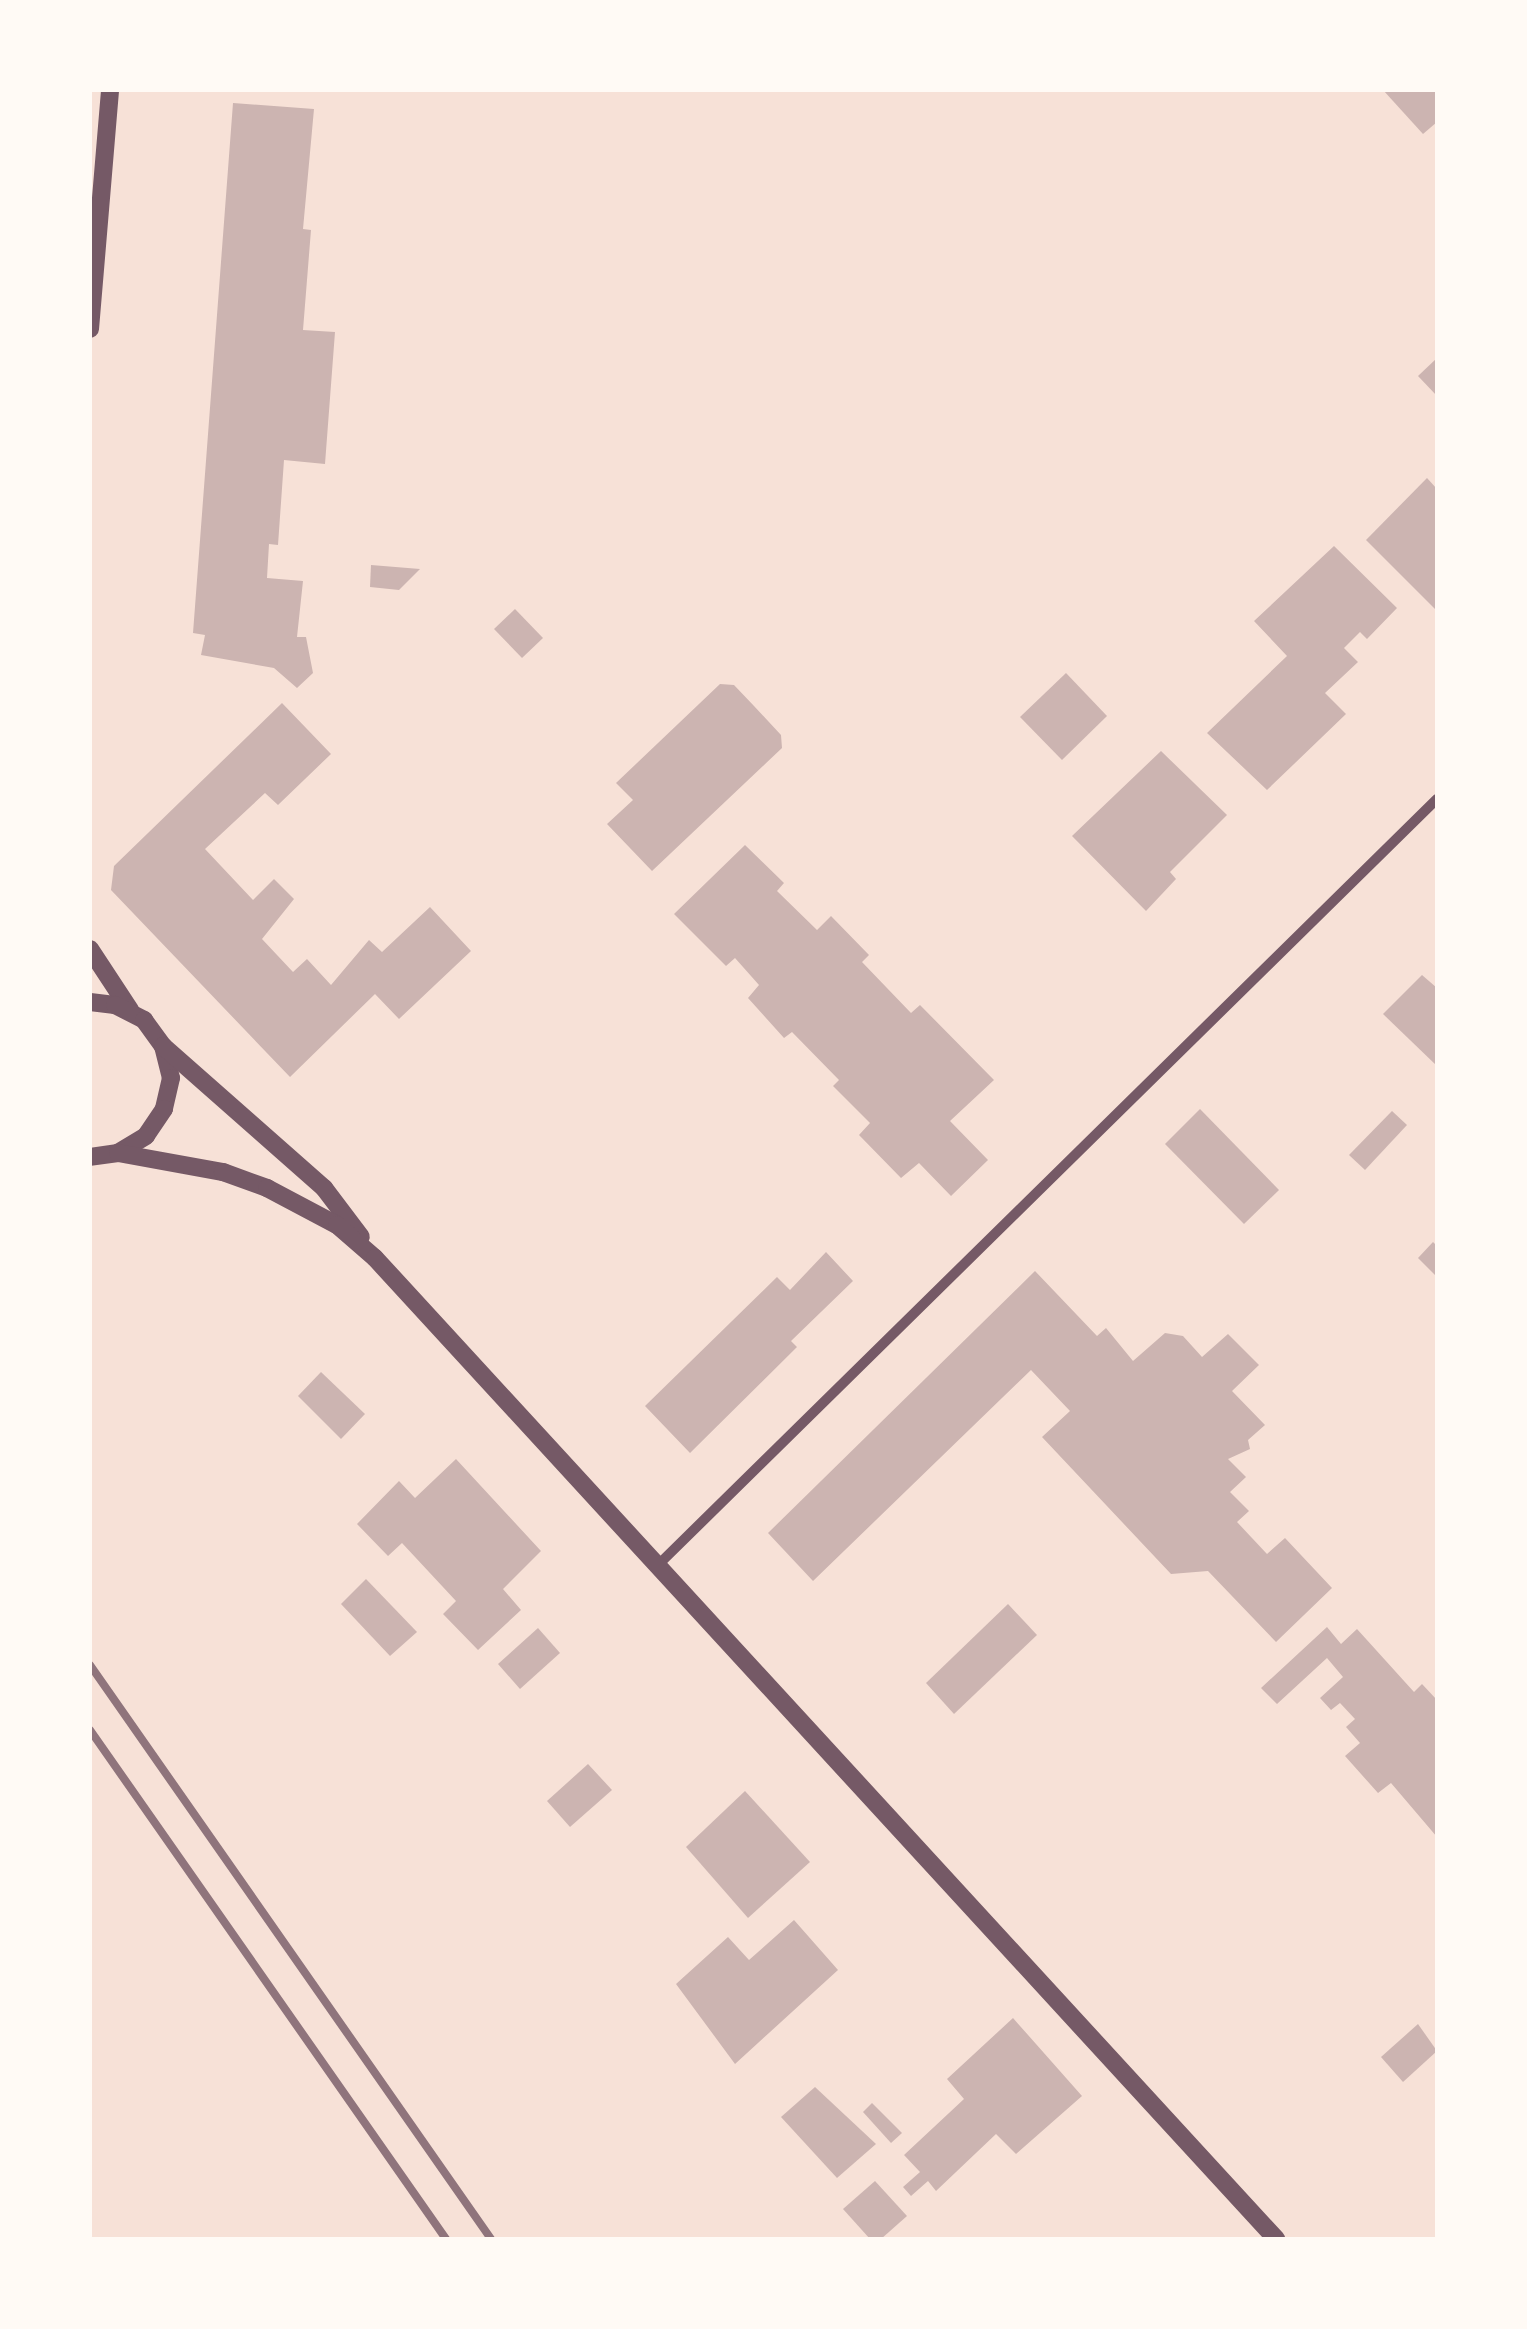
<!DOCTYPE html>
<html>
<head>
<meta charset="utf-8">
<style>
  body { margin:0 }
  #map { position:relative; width:1527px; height:2329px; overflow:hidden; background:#f7e1d7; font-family:Mulish,sans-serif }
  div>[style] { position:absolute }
  .building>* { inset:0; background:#ccb4b1 }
  .minor>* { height:10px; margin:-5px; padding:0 5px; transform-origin:5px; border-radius:5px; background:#755966 }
  .tertiary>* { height:18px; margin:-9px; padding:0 9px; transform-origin:9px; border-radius:9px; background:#755966 }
  .rail>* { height:8px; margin:-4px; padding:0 4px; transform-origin:4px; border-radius:4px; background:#8f747c }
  span { translate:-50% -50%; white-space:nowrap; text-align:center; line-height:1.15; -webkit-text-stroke:9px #fffaf5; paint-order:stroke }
  .frame { position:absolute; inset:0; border:92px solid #fffaf5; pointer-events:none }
</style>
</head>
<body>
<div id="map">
  <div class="building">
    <div style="clip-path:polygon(1383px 90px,1437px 90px,1437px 122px,1423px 134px)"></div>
    <div style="clip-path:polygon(233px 103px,314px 109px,303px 229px,311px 230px,303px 330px,335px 332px,325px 464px,284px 460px,278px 545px,269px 544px,267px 578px,303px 581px,297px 637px,306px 637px,313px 673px,297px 688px,274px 668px,201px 655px,205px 635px,193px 633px)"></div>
    <div style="clip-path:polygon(1437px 358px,1437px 396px,1418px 376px)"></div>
    <div style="clip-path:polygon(1427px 478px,1437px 489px,1437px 611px,1366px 540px)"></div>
    <div style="clip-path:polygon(1334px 546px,1397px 608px,1367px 639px,1360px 632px,1344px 648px,1358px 662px,1325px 693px,1346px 714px,1267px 790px,1207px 733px,1287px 656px,1254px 621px)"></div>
    <div style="clip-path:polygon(371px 565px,420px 569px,399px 590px,370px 587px)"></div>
    <div style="clip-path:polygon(515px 609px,543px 638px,522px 658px,494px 629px)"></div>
    <div style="clip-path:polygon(1066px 673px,1107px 716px,1062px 760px,1020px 717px)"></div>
    <div style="clip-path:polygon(720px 684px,734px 685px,754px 706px,781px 735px,782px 748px,652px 871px,607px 824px,633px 800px,616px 783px)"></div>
    <div style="clip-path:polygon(282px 703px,331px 754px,278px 805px,265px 793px,205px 849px,253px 900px,274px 879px,294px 899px,262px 939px,293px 972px,307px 959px,331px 985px,369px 940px,382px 952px,430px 907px,471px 951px,399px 1019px,375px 994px,290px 1077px,111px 890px,114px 866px)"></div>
    <div style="clip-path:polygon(1161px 751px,1227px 815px,1170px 872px,1176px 879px,1146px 911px,1072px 836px)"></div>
    <div style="clip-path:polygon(745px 845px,784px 883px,777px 891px,817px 930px,831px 916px,869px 955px,862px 962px,911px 1013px,920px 1005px,994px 1080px,950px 1121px,988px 1160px,951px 1196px,919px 1163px,901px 1178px,859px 1135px,870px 1123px,833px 1086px,839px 1080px,792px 1032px,784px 1038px,748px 998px,759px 985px,735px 958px,726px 966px,674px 914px)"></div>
    <div style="clip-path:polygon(1422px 975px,1437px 988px,1437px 1066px,1383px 1014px)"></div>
    <div style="clip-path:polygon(1200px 1109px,1279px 1190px,1244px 1224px,1165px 1144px)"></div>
    <div style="clip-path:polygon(1392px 1111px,1407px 1125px,1365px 1170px,1349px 1155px)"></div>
    <div style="clip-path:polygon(1433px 1242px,1437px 1246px,1437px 1277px,1418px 1258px)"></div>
    <div style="clip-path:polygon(826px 1252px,853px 1281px,791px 1341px,797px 1347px,690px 1453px,645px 1406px,777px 1277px,790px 1290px)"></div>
    <div style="clip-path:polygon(1035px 1271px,1097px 1336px,1106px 1328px,1133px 1361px,1165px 1333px,1183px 1336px,1202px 1357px,1228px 1334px,1259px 1365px,1232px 1391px,1265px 1425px,1248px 1440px,1250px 1449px,1228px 1459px,1246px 1477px,1230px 1492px,1249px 1511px,1237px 1522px,1267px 1554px,1285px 1538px,1332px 1588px,1276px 1642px,1208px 1571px,1171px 1574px,1042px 1437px,1070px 1411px,1031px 1370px,813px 1581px,768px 1533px)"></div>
    <div style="clip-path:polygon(321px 1372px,365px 1414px,341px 1439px,298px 1396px)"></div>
    <div style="clip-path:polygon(456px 1459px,541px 1551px,503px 1589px,521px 1610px,478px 1650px,443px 1614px,456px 1601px,402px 1543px,388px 1556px,357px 1524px,399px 1481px,415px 1498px)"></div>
    <div style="clip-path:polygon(366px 1579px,417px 1632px,390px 1656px,341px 1604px)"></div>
    <div style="clip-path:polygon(1008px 1604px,1037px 1635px,954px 1714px,926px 1683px)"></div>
    <div style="clip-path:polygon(1327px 1627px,1341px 1644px,1357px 1629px,1414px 1692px,1422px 1684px,1437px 1700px,1437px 1837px,1391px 1783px,1378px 1793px,1345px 1756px,1360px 1743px,1346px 1727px,1355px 1719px,1340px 1703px,1331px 1710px,1320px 1698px,1343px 1677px,1327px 1658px,1277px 1704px,1261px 1688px)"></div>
    <div style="clip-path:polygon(538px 1628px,560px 1653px,520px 1689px,498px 1664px)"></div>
    <div style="clip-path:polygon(588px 1764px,612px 1790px,570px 1827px,547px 1801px)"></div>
    <div style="clip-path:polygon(745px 1791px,810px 1862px,748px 1918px,686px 1847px)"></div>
    <div style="clip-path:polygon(794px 1920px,838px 1970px,735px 2064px,676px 1984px,728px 1937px,749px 1960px)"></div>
    <div style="clip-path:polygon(1013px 2018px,1082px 2096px,1016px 2154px,996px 2134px,936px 2191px,928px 2181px,911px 2196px,903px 2187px,920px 2172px,904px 2155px,964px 2099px,947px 2079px)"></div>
    <div style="clip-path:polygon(1418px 2024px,1437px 2051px,1403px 2082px,1381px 2057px)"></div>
    <div style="clip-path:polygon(815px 2087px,876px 2144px,837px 2178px,781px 2117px)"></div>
    <div style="clip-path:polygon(872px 2103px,902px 2133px,891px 2143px,863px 2112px)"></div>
    <div style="clip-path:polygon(875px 2181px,907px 2216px,881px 2239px,870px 2239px,843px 2209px)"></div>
  </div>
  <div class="minor">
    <div style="left:657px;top:1566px;width:1094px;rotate:-44.52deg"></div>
  </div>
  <div class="tertiary">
    <div style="left:90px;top:329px;width:240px;rotate:-85.2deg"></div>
    <div style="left:90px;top:949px;width:73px;rotate:56.7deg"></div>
    <div style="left:90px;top:1002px;width:25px;rotate:7deg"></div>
    <div style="left:115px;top:1005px;width:33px;rotate:27deg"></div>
    <div style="left:144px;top:1020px;width:32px;rotate:54deg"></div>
    <div style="left:163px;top:1046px;width:33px;rotate:76deg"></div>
    <div style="left:171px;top:1078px;width:32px;rotate:103deg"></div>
    <div style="left:164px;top:1109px;width:32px;rotate:124deg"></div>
    <div style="left:146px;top:1136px;width:33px;rotate:149deg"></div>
    <div style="left:118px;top:1153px;width:28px;rotate:172deg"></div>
    <div style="left:163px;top:1046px;width:215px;rotate:41.4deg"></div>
    <div style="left:324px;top:1188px;width:61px;rotate:52.9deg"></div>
    <div style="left:118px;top:1153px;width:107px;rotate:10.3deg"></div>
    <div style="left:223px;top:1172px;width:47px;rotate:20deg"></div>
    <div style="left:267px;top:1188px;width:79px;rotate:27.9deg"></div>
    <div style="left:337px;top:1225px;width:50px;rotate:41deg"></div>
    <div style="left:375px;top:1258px;width:1332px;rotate:47.43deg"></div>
  </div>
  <div class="rail">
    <div style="left:90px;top:1665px;width:700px;rotate:55.06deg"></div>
    <div style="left:90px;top:1730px;width:621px;rotate:55.03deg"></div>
  </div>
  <div class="frame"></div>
</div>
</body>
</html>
